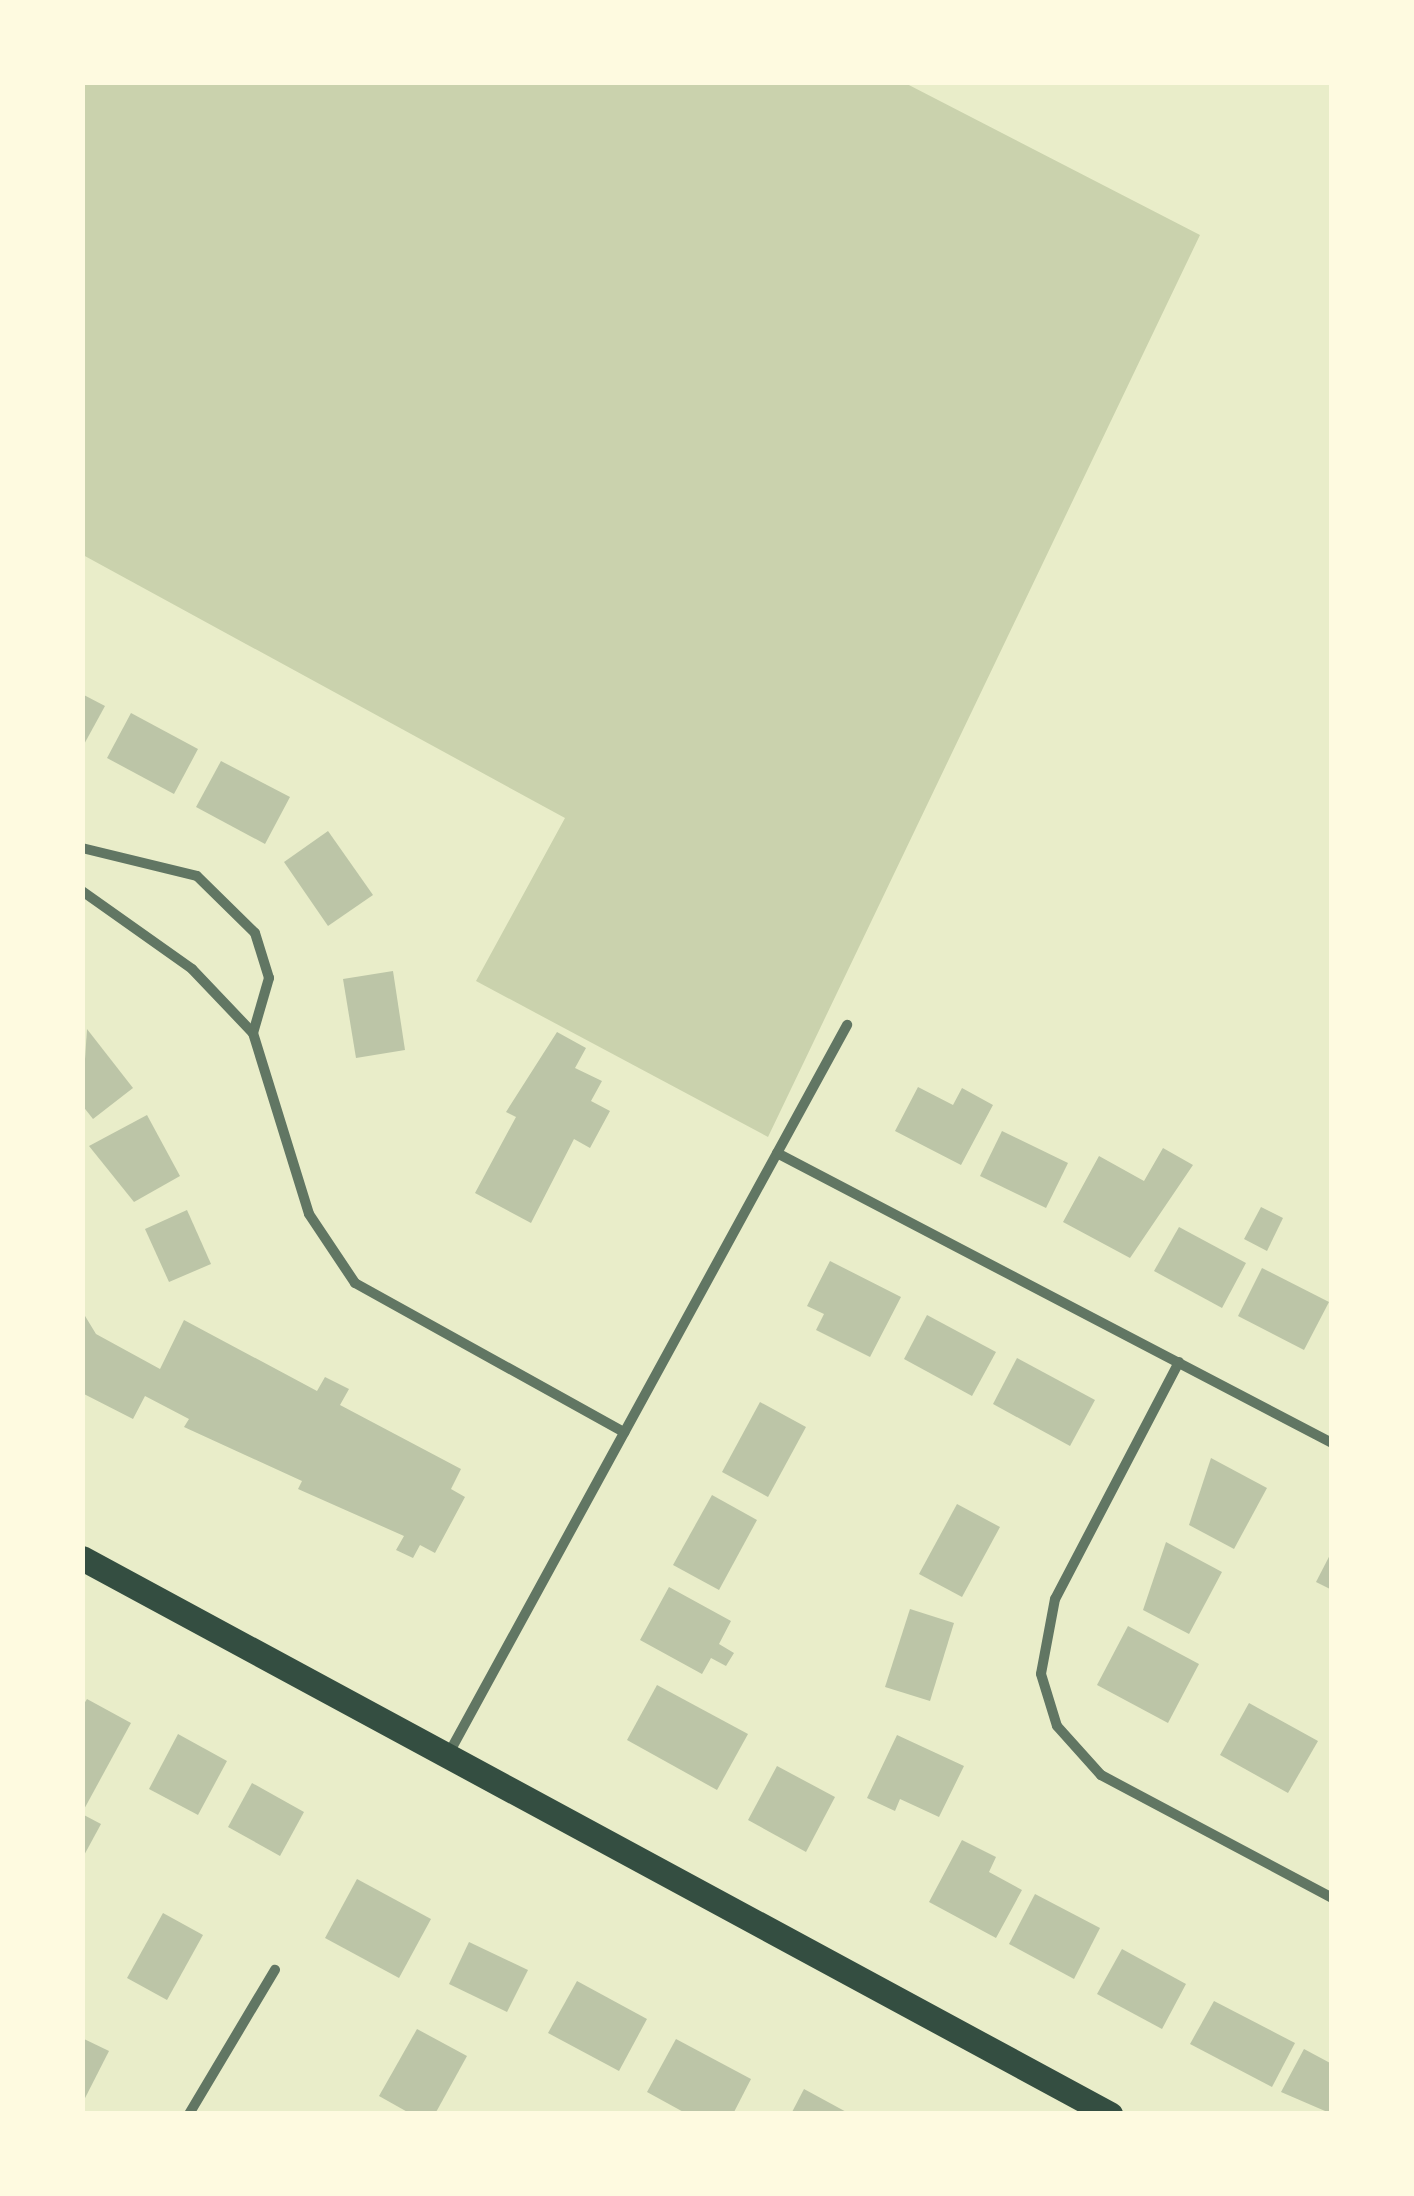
<!DOCTYPE html>
<html>
<head>
<meta charset="utf-8">
<style>
  body { margin:0 }
  #map { position:relative; width:1414px; height:2196px; overflow:hidden; background:#e9edc9; font-family:"DejaVu Sans",sans-serif }
  div>[style] { position:absolute }
  .green>* { inset:0; background:#cad2ad }
  .building>* { inset:0; background:#bcc5a7 }
  .minor>* { height:10px; margin:-5px; padding:0 5px; transform-origin:5px; border-radius:5px; background:#617663 }
  .primary>* { height:25px; margin:-12.5px; padding:0 12.5px; transform-origin:12.5px; border-radius:12.5px; background:#344e41 }
  span { translate:-50% -50%; white-space:nowrap; text-align:center; line-height:1.15; -webkit-text-stroke:10px #fefae0; paint-order:stroke }
  .frame { position:absolute; inset:0; border:85px solid #fefae0; pointer-events:none }
</style>
</head>
<body>
<div id="map">
  <div class="green">
    <div style="clip-path:polygon(82px 83px,905px 83px,1200px 235px,768px 1137px,476px 981px,565px 818px,83px 555px)"></div>
  </div>
  <div class="building">
    <div style="clip-path:polygon(82px 694px,105px 706px,82px 748px)"></div>
    <div style="clip-path:polygon(131px 713px,198px 749px,174px 794px,107px 758px)"></div>
    <div style="clip-path:polygon(221px 761px,290px 797px,265px 844px,196px 807px)"></div>
    <div style="clip-path:polygon(328px 831px,373px 895px,328px 926px,284px 862px)"></div>
    <div style="clip-path:polygon(393px 971px,405px 1050px,356px 1058px,343px 979px)"></div>
    <div style="clip-path:polygon(87px 1029px,133px 1088px,93px 1119px,82px 1105px)"></div>
    <div style="clip-path:polygon(557px 1032px,586px 1048px,575px 1068px,602px 1081px,591px 1101px,610px 1111px,590px 1148px,574px 1139px,531px 1223px,475px 1193px,516px 1117px,506px 1112px)"></div>
    <div style="clip-path:polygon(918px 1087px,953px 1105px,962px 1088px,993px 1105px,961px 1165px,895px 1131px)"></div>
    <div style="clip-path:polygon(147px 1115px,180px 1176px,134px 1202px,89px 1146px)"></div>
    <div style="clip-path:polygon(1002px 1131px,1068px 1163px,1046px 1208px,980px 1176px)"></div>
    <div style="clip-path:polygon(1163px 1148px,1193px 1165px,1130px 1258px,1063px 1222px,1099px 1156px,1144px 1181px)"></div>
    <div style="clip-path:polygon(1261px 1207px,1283px 1218px,1267px 1251px,1244px 1239px)"></div>
    <div style="clip-path:polygon(187px 1210px,211px 1264px,169px 1282px,145px 1229px)"></div>
    <div style="clip-path:polygon(1179px 1227px,1246px 1263px,1222px 1308px,1154px 1271px)"></div>
    <div style="clip-path:polygon(830px 1261px,901px 1297px,870px 1357px,816px 1330px,824px 1314px,807px 1306px)"></div>
    <div style="clip-path:polygon(1262px 1268px,1329px 1302px,1304px 1350px,1238px 1316px)"></div>
    <div style="clip-path:polygon(82px 1311px,96px 1334px,160px 1369px,184px 1320px,317px 1391px,325px 1377px,349px 1389px,340px 1405px,461px 1469px,451px 1489px,465px 1497px,435px 1553px,420px 1545px,413px 1558px,396px 1550px,404px 1536px,298px 1489px,302px 1481px,184px 1427px,189px 1419px,145px 1396px,133px 1419px,82px 1393px)"></div>
    <div style="clip-path:polygon(927px 1315px,996px 1352px,972px 1396px,904px 1359px)"></div>
    <div style="clip-path:polygon(1017px 1358px,1095px 1400px,1070px 1446px,993px 1404px)"></div>
    <div style="clip-path:polygon(760px 1402px,806px 1427px,768px 1497px,722px 1472px)"></div>
    <div style="clip-path:polygon(1211px 1458px,1267px 1488px,1234px 1549px,1189px 1525px)"></div>
    <div style="clip-path:polygon(712px 1495px,757px 1520px,719px 1590px,673px 1565px)"></div>
    <div style="clip-path:polygon(957px 1504px,1000px 1527px,962px 1597px,919px 1574px)"></div>
    <div style="clip-path:polygon(1166px 1542px,1222px 1572px,1189px 1634px,1143px 1610px)"></div>
    <div style="clip-path:polygon(1332px 1551px,1332px 1590px,1316px 1582px)"></div>
    <div style="clip-path:polygon(669px 1587px,731px 1621px,719px 1644px,734px 1653px,726px 1666px,711px 1658px,702px 1674px,640px 1640px)"></div>
    <div style="clip-path:polygon(910px 1609px,954px 1623px,930px 1701px,885px 1687px)"></div>
    <div style="clip-path:polygon(1128px 1626px,1199px 1664px,1168px 1723px,1097px 1685px)"></div>
    <div style="clip-path:polygon(657px 1685px,748px 1734px,717px 1790px,627px 1740px)"></div>
    <div style="clip-path:polygon(87px 1699px,131px 1723px,82px 1813px,82px 1707px)"></div>
    <div style="clip-path:polygon(1249px 1703px,1318px 1741px,1288px 1793px,1220px 1755px)"></div>
    <div style="clip-path:polygon(178px 1734px,227px 1761px,198px 1815px,149px 1789px)"></div>
    <div style="clip-path:polygon(897px 1735px,964px 1766px,939px 1817px,900px 1799px,895px 1811px,867px 1798px)"></div>
    <div style="clip-path:polygon(777px 1766px,835px 1797px,806px 1852px,748px 1820px)"></div>
    <div style="clip-path:polygon(252px 1783px,304px 1812px,280px 1856px,228px 1827px)"></div>
    <div style="clip-path:polygon(82px 1814px,101px 1824px,82px 1859px)"></div>
    <div style="clip-path:polygon(962px 1840px,996px 1857px,989px 1872px,1022px 1890px,996px 1938px,929px 1902px)"></div>
    <div style="clip-path:polygon(357px 1879px,431px 1919px,399px 1978px,325px 1938px)"></div>
    <div style="clip-path:polygon(1035px 1894px,1100px 1928px,1074px 1979px,1009px 1944px)"></div>
    <div style="clip-path:polygon(163px 1913px,203px 1935px,167px 2000px,127px 1978px)"></div>
    <div style="clip-path:polygon(469px 1942px,528px 1970px,507px 2012px,449px 1984px)"></div>
    <div style="clip-path:polygon(1122px 1949px,1186px 1984px,1162px 2029px,1097px 1994px)"></div>
    <div style="clip-path:polygon(577px 1981px,647px 2019px,619px 2071px,548px 2033px)"></div>
    <div style="clip-path:polygon(1214px 2001px,1295px 2043px,1272px 2087px,1190px 2044px)"></div>
    <div style="clip-path:polygon(417px 2029px,467px 2056px,435px 2114px,411px 2114px,379px 2096px)"></div>
    <div style="clip-path:polygon(82px 2038px,109px 2051px,82px 2104px)"></div>
    <div style="clip-path:polygon(676px 2039px,751px 2079px,733px 2114px,687px 2114px,647px 2092px)"></div>
    <div style="clip-path:polygon(1304px 2049px,1332px 2064px,1332px 2114px,1281px 2092px)"></div>
    <div style="clip-path:polygon(804px 2089px,850px 2114px,791px 2114px)"></div>
  </div>
  <div class="minor">
    <div style="left:82px;top:848px;width:118px;rotate:13.7deg"></div>
    <div style="left:197px;top:876px;width:81px;rotate:44.5deg"></div>
    <div style="left:255px;top:933px;width:47px;rotate:72.7deg"></div>
    <div style="left:269px;top:978px;width:57px;rotate:106.2deg"></div>
    <div style="left:82px;top:891px;width:135px;rotate:35.3deg"></div>
    <div style="left:192px;top:969px;width:88px;rotate:46.4deg"></div>
    <div style="left:253px;top:1033px;width:189px;rotate:72.8deg"></div>
    <div style="left:309px;top:1214px;width:83px;rotate:56.3deg"></div>
    <div style="left:355px;top:1283px;width:308px;rotate:29deg"></div>
    <div style="left:777px;top:1153px;width:626px;rotate:27.59deg"></div>
    <div style="left:1179px;top:1362px;width:267px;rotate:117.6deg"></div>
    <div style="left:1055px;top:1599px;width:76px;rotate:100.6deg"></div>
    <div style="left:1041px;top:1674px;width:54px;rotate:72.9deg"></div>
    <div style="left:1057px;top:1726px;width:66px;rotate:48.1deg"></div>
    <div style="left:1101px;top:1775px;width:262px;rotate:28deg"></div>
    <div style="left:449px;top:1753px;width:830px;rotate:-61.33deg"></div>
    <div style="left:189px;top:2114px;width:168px;rotate:-59.2deg"></div>
  </div>
  <div class="primary">
    <div style="left:82px;top:1558px;width:1169px;rotate:28.41deg"></div>
  </div>
  <div class="frame"></div>
</div>
</body>
</html>
